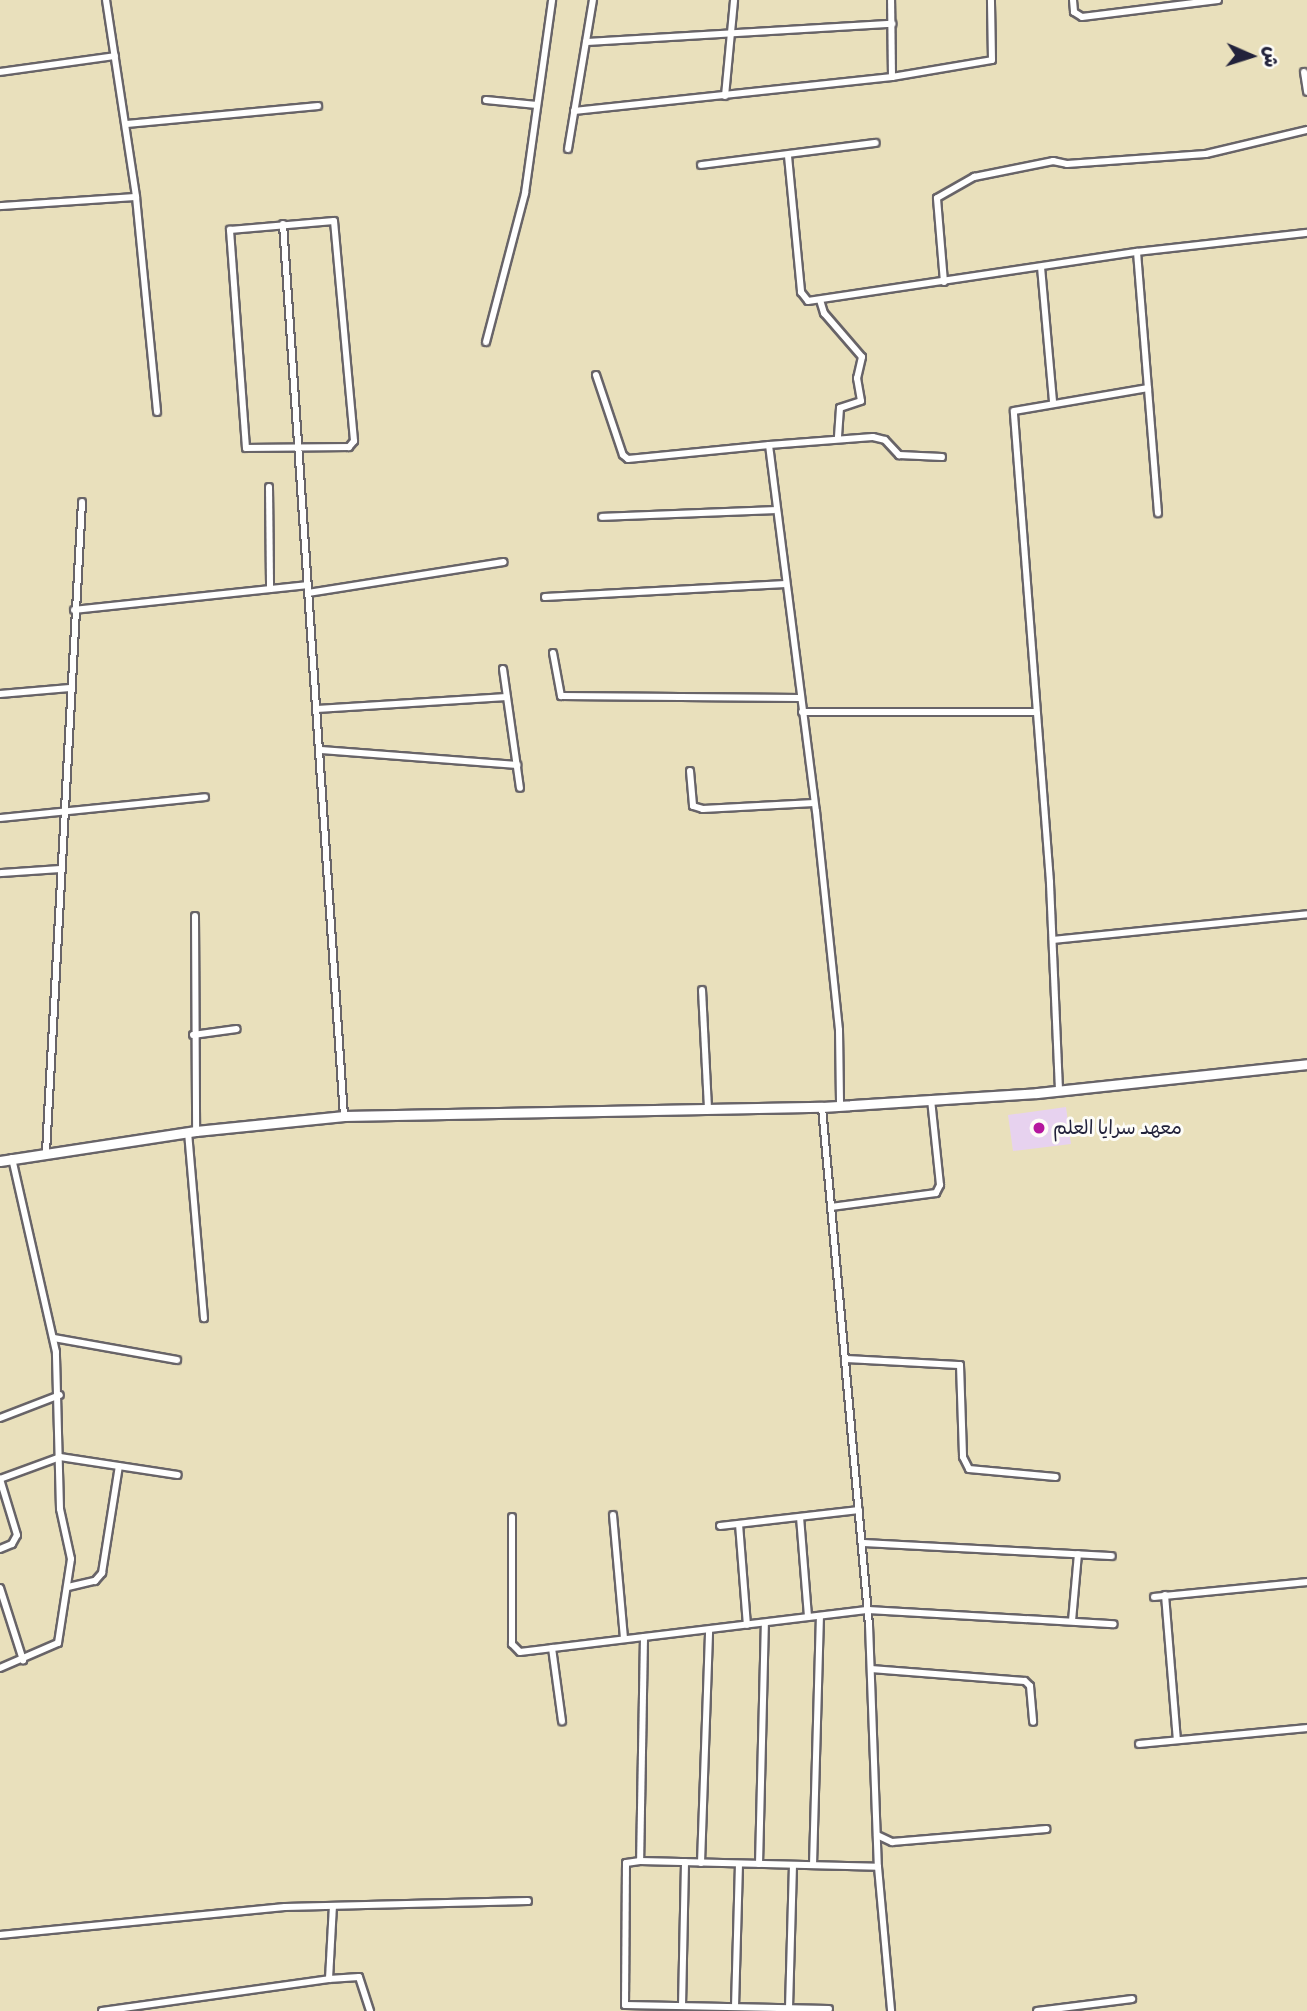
<!DOCTYPE html>
<html>
<head>
<meta charset="utf-8">
<style>
  body { margin:0 }
  #map { position:relative; width:1307px; height:2011px; overflow:hidden; background:#e9e0bc; font-family:"Patrick Hand","Playpen Sans Arabic",sans-serif }
  div>[style] { position:absolute }
  .built>* { inset:0; background:#e7d2ef }
  .roads { filter:drop-shadow(2px 0 #686468) drop-shadow(-2px 0 #686468) drop-shadow(0 2px #686468) drop-shadow(0 -2px #686468) }
  .minor>* { height:6px; margin:-3px; padding:0 3px; transform-origin:3px; border-radius:3px; background:#fff }
  .secondary>* { height:9px; margin:-4.5px; padding:0 4.5px; transform-origin:4.5px; border-radius:4.5px; background:#fff }
  .dots>* { width:19px; height:19px; translate:-50% -50%; box-sizing:border-box; border:4px solid #fdfcf7; border-radius:50% }
  span { translate:-50% -50%; white-space:nowrap; text-align:center; line-height:1.15; -webkit-text-stroke:6px #fdfcf7; paint-order:stroke }
  .poi-label { font-size:19px; color:#22223b }
  .left { translate:0 -50%; text-align:left }
  .north { position:absolute; left:1216px; top:21px; width:70px; height:70px; -webkit-text-stroke:5px #fdfcf7; paint-order:stroke; rotate:93deg; font-size:19px; font-weight:700; line-height:28px; text-align:center; color:#22223b }
  .north::after { content:''; display:block; margin:auto; width:24px; height:32px; background:#22223b; clip-path:polygon(50% 0,100% 100%,50% 72%,0 100%) }
</style>
</head>
<body>
<div id="map">
  <div class="built">
    <div style="clip-path:polygon(1066px 1107px,1071px 1144px,1013px 1151px,1008px 1115px)"></div>
  </div>
  <div class="roads">
    <div class="minor">
      <div style="left:106px;top:0;width:199px;rotate:81.3deg"></div>
      <div style="left:136px;top:197px;width:216px;rotate:84.4deg"></div>
      <div style="left:1073px;top:0;width:12px;rotate:85deg"></div>
      <div style="left:1074px;top:12px;width:9px;rotate:32deg"></div>
      <div style="left:1082px;top:17px;width:137px;rotate:-7.1deg"></div>
      <div style="left:586px;top:42px;width:307px;rotate:-3.4deg"></div>
      <div style="left:0;top:72px;width:116px;rotate:-7.9deg"></div>
      <div style="left:1304px;top:72px;width:20px;rotate:81deg"></div>
      <div style="left:892px;top:77px;width:101px;rotate:-9.6deg"></div>
      <div style="left:992px;top:60px;width:60px;rotate:-91deg"></div>
      <div style="left:725px;top:96px;width:96px;rotate:-84.6deg"></div>
      <div style="left:486px;top:100px;width:51px;rotate:5.6deg"></div>
      <div style="left:574px;top:111px;width:320px;rotate:-6.1deg"></div>
      <div style="left:892px;top:77px;width:77px;rotate:-90.7deg"></div>
      <div style="left:127px;top:124px;width:192px;rotate:-5.4deg"></div>
      <div style="left:568px;top:149px;width:151px;rotate:-80.5deg"></div>
      <div style="left:788px;top:156px;width:137px;rotate:84.5deg"></div>
      <div style="left:801px;top:292px;width:11px;rotate:52deg"></div>
      <div style="left:808px;top:301px;width:333px;rotate:-8.5deg"></div>
      <div style="left:1137px;top:252px;width:171px;rotate:-6.4deg"></div>
      <div style="left:701px;top:165px;width:176px;rotate:-7.2deg"></div>
      <div style="left:0;top:206px;width:136px;rotate:-3.8deg"></div>
      <div style="left:334px;top:221px;width:221px;rotate:84.8deg"></div>
      <div style="left:354px;top:441px;width:8px;rotate:130deg"></div>
      <div style="left:349px;top:447px;width:103px;rotate:179.4deg"></div>
      <div style="left:246px;top:448px;width:219px;rotate:-94.2deg"></div>
      <div style="left:230px;top:230px;width:104px;rotate:-4.9deg"></div>
      <div style="left:283px;top:224px;width:894px;rotate:86.09deg"></div>
      <div style="left:1137px;top:252px;width:262px;rotate:85.4deg"></div>
      <div style="left:1041px;top:267px;width:136px;rotate:84.9deg"></div>
      <div style="left:944px;top:282px;width:84px;rotate:-94.8deg"></div>
      <div style="left:937px;top:198px;width:43px;rotate:-29.6deg"></div>
      <div style="left:974px;top:177px;width:81px;rotate:-11.4deg"></div>
      <div style="left:1053px;top:161px;width:14px;rotate:12deg"></div>
      <div style="left:1067px;top:164px;width:139px;rotate:-4.1deg"></div>
      <div style="left:1206px;top:154px;width:104px;rotate:-13.4deg"></div>
      <div style="left:820px;top:300px;width:14px;rotate:73deg"></div>
      <div style="left:824px;top:313px;width:58px;rotate:49.2deg"></div>
      <div style="left:862px;top:357px;width:22px;rotate:103deg"></div>
      <div style="left:857px;top:378px;width:23px;rotate:80deg"></div>
      <div style="left:861px;top:401px;width:22px;rotate:162deg"></div>
      <div style="left:840px;top:408px;width:31px;rotate:94deg"></div>
      <div style="left:486px;top:342px;width:154px;rotate:-75.3deg"></div>
      <div style="left:525px;top:193px;width:195px;rotate:-82deg"></div>
      <div style="left:596px;top:375px;width:84px;rotate:71.4deg"></div>
      <div style="left:623px;top:455px;width:6px;rotate:39deg"></div>
      <div style="left:628px;top:459px;width:142px;rotate:-5.7deg"></div>
      <div style="left:769px;top:445px;width:369px;rotate:82.7deg"></div>
      <div style="left:816px;top:811px;width:220px;rotate:84deg"></div>
      <div style="left:839px;top:1030px;width:74px;rotate:89.2deg"></div>
      <div style="left:769px;top:445px;width:104px;rotate:-4.4deg"></div>
      <div style="left:873px;top:437px;width:12px;rotate:14deg"></div>
      <div style="left:885px;top:440px;width:21px;rotate:47deg"></div>
      <div style="left:899px;top:455px;width:43px;rotate:2.7deg"></div>
      <div style="left:269px;top:487px;width:102px;rotate:89.4deg"></div>
      <div style="left:602px;top:517px;width:172px;rotate:-2.3deg"></div>
      <div style="left:308px;top:593px;width:198px;rotate:-9deg"></div>
      <div style="left:545px;top:597px;width:241px;rotate:-3.1deg"></div>
      <div style="left:74px;top:610px;width:235px;rotate:-6.1deg"></div>
      <div style="left:553px;top:653px;width:44px;rotate:79.5deg"></div>
      <div style="left:561px;top:696px;width:239px;rotate:0.5deg"></div>
      <div style="left:503px;top:669px;width:120px;rotate:81.9deg"></div>
      <div style="left:0;top:694px;width:70px;rotate:-4.9deg"></div>
      <div style="left:317px;top:709px;width:190px;rotate:-3.6deg"></div>
      <div style="left:802px;top:712px;width:232px"></div>
      <div style="left:321px;top:750px;width:197px;rotate:4.4deg"></div>
      <div style="left:690px;top:771px;width:35px;rotate:85deg"></div>
      <div style="left:693px;top:806px;width:10px;rotate:17deg"></div>
      <div style="left:703px;top:809px;width:111px;rotate:-3.1deg"></div>
      <div style="left:0;top:818px;width:206px;rotate:-5.8deg"></div>
      <div style="left:0;top:873px;width:61px;rotate:-3.8deg"></div>
      <div style="left:195px;top:916px;width:215px;rotate:89.7deg"></div>
      <div style="left:1053px;top:940px;width:255px;rotate:-5.8deg"></div>
      <div style="left:702px;top:990px;width:120px;rotate:87.1deg"></div>
      <div style="left:193px;top:1035px;width:44px;rotate:-7.8deg"></div>
      <div style="left:1059px;top:1090px;width:208px;rotate:-92.5deg"></div>
      <div style="left:1050px;top:882px;width:472px;rotate:-94.4deg"></div>
      <div style="left:1014px;top:411px;width:136px;rotate:-9.7deg"></div>
      <div style="left:822px;top:1107px;width:520px;rotate:84.82deg"></div>
      <div style="left:869px;top:1625px;width:242px;rotate:87.9deg"></div>
      <div style="left:878px;top:1867px;width:145px;rotate:84.8deg"></div>
      <div style="left:188px;top:1132px;width:187px;rotate:85.1deg"></div>
      <div style="left:46px;top:1152px;width:651px;rotate:-86.83deg"></div>
      <div style="left:831px;top:1207px;width:106px;rotate:-7.6deg"></div>
      <div style="left:936px;top:1193px;width:9px;rotate:-63deg"></div>
      <div style="left:940px;top:1185px;width:86px;rotate:-96deg"></div>
      <div style="left:54px;top:1338px;width:125px;rotate:10.1deg"></div>
      <div style="left:845px;top:1359px;width:115px;rotate:3deg"></div>
      <div style="left:960px;top:1365px;width:92px;rotate:88.1deg"></div>
      <div style="left:963px;top:1457px;width:13px;rotate:63deg"></div>
      <div style="left:969px;top:1469px;width:87px;rotate:5.3deg"></div>
      <div style="left:0;top:1418px;width:64px;rotate:-21deg"></div>
      <div style="left:0;top:1479px;width:64px;rotate:-20.1deg"></div>
      <div style="left:60px;top:1457px;width:119px;rotate:8.7deg"></div>
      <div style="left:613px;top:1515px;width:124px;rotate:84.9deg"></div>
      <div style="left:512px;top:1517px;width:127px;rotate:90deg"></div>
      <div style="left:512px;top:1644px;width:11px;rotate:45deg"></div>
      <div style="left:520px;top:1652px;width:351px;rotate:-6.9deg"></div>
      <div style="left:868px;top:1610px;width:246px;rotate:3.3deg"></div>
      <div style="left:800px;top:1517px;width:100px;rotate:85.4deg"></div>
      <div style="left:739px;top:1524px;width:101px;rotate:85.5deg"></div>
      <div style="left:720px;top:1526px;width:140px;rotate:-6.6deg"></div>
      <div style="left:862px;top:1543px;width:250px;rotate:3deg"></div>
      <div style="left:0;top:1549px;width:13px;rotate:-23deg"></div>
      <div style="left:12px;top:1544px;width:10px;rotate:-61deg"></div>
      <div style="left:17px;top:1535px;width:59px;rotate:-106.9deg"></div>
      <div style="left:68px;top:1587px;width:28px;rotate:-13deg"></div>
      <div style="left:95px;top:1581px;width:11px;rotate:-49deg"></div>
      <div style="left:102px;top:1573px;width:108px;rotate:-81deg"></div>
      <div style="left:0;top:1588px;width:76px;rotate:72.3deg"></div>
      <div style="left:1165px;top:1595px;width:145px;rotate:85.3deg"></div>
      <div style="left:1154px;top:1597px;width:154px;rotate:-5.6deg"></div>
      <div style="left:1072px;top:1621px;width:67px;rotate:-84.9deg"></div>
      <div style="left:644px;top:1637px;width:224px;rotate:91deg"></div>
      <div style="left:640px;top:1861px;width:238px;rotate:1.4deg"></div>
      <div style="left:552px;top:1648px;width:74px;rotate:82.2deg"></div>
      <div style="left:0;top:1668px;width:63px;rotate:-23.3deg"></div>
      <div style="left:58px;top:1643px;width:85px;rotate:-81.2deg"></div>
      <div style="left:71px;top:1559px;width:51px;rotate:-102.4deg"></div>
      <div style="left:60px;top:1509px;width:157px;rotate:-91.5deg"></div>
      <div style="left:56px;top:1352px;width:199px;rotate:-102.8deg"></div>
      <div style="left:871px;top:1669px;width:154px;rotate:4.5deg"></div>
      <div style="left:1025px;top:1681px;width:7px;rotate:45deg"></div>
      <div style="left:1030px;top:1686px;width:36px;rotate:85deg"></div>
      <div style="left:1139px;top:1744px;width:169px;rotate:-5.4deg"></div>
      <div style="left:877px;top:1835px;width:17px;rotate:25deg"></div>
      <div style="left:892px;top:1842px;width:155px;rotate:-4.8deg"></div>
      <div style="left:640px;top:1861px;width:14px;rotate:172deg"></div>
      <div style="left:626px;top:1863px;width:142px;rotate:90.4deg"></div>
      <div style="left:625px;top:2005px;width:204px;rotate:1.1deg"></div>
      <div style="left:701px;top:1863px;width:233px;rotate:-88deg"></div>
      <div style="left:759px;top:1864px;width:241px;rotate:-88.6deg"></div>
      <div style="left:813px;top:1865px;width:249px;rotate:-88.4deg"></div>
      <div style="left:0;top:1935px;width:286px;rotate:-5.6deg"></div>
      <div style="left:285px;top:1907px;width:243px;rotate:-1.4deg"></div>
      <div style="left:329px;top:1979px;width:30px;rotate:-4deg"></div>
      <div style="left:359px;top:1977px;width:36px;rotate:72deg"></div>
      <div style="left:682px;top:2006px;width:144px;rotate:-88.8deg"></div>
      <div style="left:735px;top:2007px;width:143px;rotate:-88.4deg"></div>
      <div style="left:789px;top:2008px;width:143px;rotate:-88.4deg"></div>
      <div style="left:102px;top:2011px;width:229px;rotate:-8deg"></div>
      <div style="left:329px;top:1979px;width:73px;rotate:-86.9deg"></div>
      <div style="left:1037px;top:2011px;width:96px;rotate:-7.2deg"></div>
    </div>
    <div class="secondary">
      <div style="left:0;top:1161px;width:198px;rotate:-8.7deg"></div>
      <div style="left:196px;top:1131px;width:149px;rotate:-5.8deg"></div>
      <div style="left:344px;top:1116px;width:478px;rotate:-1.1deg"></div>
      <div style="left:822px;top:1107px;width:215px;rotate:-3.7deg"></div>
      <div style="left:1037px;top:1093px;width:272px;rotate:-6.1deg"></div>
    </div>
  </div>
  <div class="dots">
    <div style="left:1039px;top:1128px;background:#b5179e"></div>
  </div>
  <div class="poi-label">
    <span class="left" style="left:1053px;top:1128px">معهد سرايا العلم</span>
  </div>
  <div class="north">ش</div>
</div>
</body>
</html>
